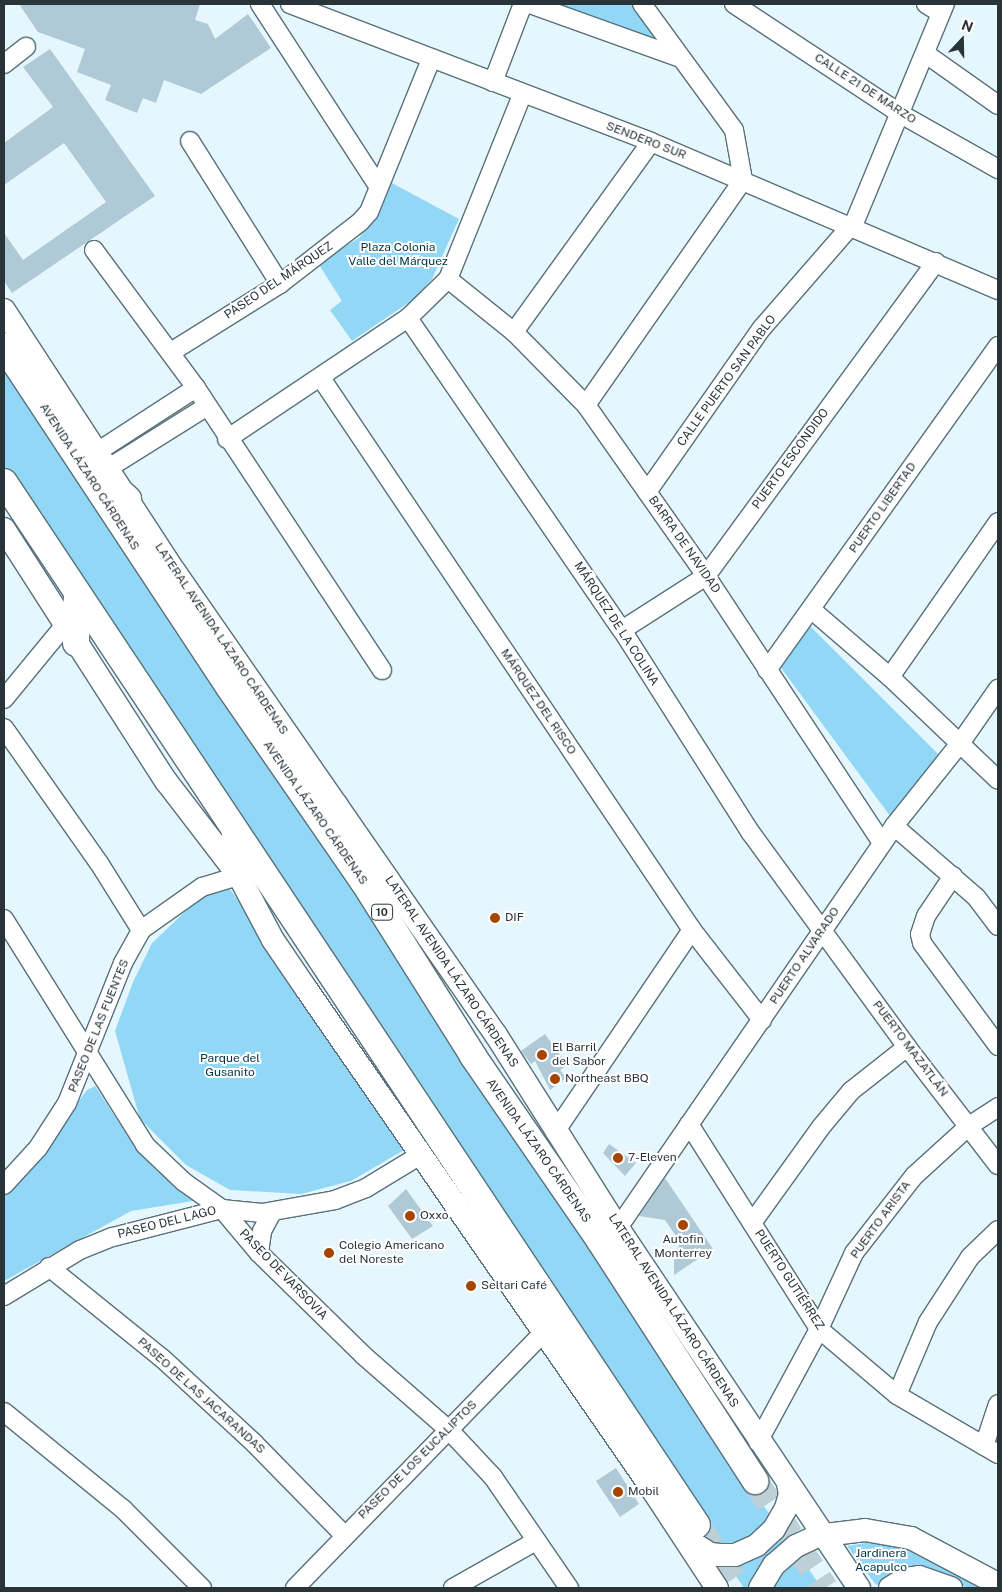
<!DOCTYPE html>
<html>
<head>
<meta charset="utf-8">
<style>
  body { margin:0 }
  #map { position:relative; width:1002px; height:1592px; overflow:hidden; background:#e5f6fd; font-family:"Public Sans",sans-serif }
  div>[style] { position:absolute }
  .green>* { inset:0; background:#92d8f6 }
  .building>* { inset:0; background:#afcad6 }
  .highway-tunnel>* { height:26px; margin-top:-13px; transform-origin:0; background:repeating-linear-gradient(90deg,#bfcfd6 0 26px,transparent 0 39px) }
  .roads { filter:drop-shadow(1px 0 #58717c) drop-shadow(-1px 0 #58717c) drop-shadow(0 1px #58717c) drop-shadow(0 -1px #58717c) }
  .minor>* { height:18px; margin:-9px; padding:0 9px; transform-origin:9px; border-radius:9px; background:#fff }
  .major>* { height:22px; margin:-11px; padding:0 11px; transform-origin:11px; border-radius:11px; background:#fff }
  .highway>* { height:26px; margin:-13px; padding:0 13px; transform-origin:13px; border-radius:13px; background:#fff }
  .dots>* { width:14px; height:14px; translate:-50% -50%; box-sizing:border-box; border:2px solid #fff; border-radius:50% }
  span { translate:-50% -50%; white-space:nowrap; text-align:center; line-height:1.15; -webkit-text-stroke:4px #fff; paint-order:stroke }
  .shield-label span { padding:1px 4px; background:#fff; border:1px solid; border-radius:4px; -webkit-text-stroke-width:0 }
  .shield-label { font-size:11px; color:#293439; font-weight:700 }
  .street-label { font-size:12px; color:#293439 }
  .park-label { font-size:12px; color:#013343 }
  .poi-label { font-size:12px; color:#293439 }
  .left { translate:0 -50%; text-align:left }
  .frame { position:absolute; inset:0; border:5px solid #293439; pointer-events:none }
  .north { position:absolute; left:937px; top:15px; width:50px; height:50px; -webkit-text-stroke:4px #fff; paint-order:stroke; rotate:21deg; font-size:14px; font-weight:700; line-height:20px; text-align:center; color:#293439 }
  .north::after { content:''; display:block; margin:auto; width:18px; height:22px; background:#293439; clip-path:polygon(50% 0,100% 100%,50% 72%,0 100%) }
</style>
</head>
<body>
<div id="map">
  <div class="green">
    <div style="clip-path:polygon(557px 4px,631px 4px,659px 45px)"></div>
    <div style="clip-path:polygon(390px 182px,459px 219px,432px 279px,414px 299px,352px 341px,330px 310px,342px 301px,318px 263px,359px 238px,371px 222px)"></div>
    <div style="clip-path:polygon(4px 343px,531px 1151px,661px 1361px,822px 1588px,744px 1588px,613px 1397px,4px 471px)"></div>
    <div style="clip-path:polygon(807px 623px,938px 754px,893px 820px,776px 661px)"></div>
    <div style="clip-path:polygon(225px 882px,411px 1146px,351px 1181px,301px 1194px,230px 1190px,186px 1165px,140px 1119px,115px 1031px,133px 982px,152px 943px,206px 892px)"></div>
    <div style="clip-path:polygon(95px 1086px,137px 1150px,193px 1201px,131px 1211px,4px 1281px,4px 1191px,44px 1148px,87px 1090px)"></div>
    <div style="clip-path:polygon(872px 1542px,909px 1548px,985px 1588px,967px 1588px,937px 1572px,893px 1576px,876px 1585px,847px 1546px)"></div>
  </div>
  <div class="building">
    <div style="clip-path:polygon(19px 4px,200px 4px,195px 20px,208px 24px,215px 39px,248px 14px,271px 48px,201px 94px,164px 80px,156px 103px,143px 98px,137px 113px,105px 100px,111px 85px,77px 72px,85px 49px,38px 32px)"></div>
    <div style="clip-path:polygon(50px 49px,155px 196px,12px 293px,4px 281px,4px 233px,23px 260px,106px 202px,64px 143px,4px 185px,4px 143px,53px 107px,23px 67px)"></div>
    <div style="clip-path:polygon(545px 1034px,567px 1065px,560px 1070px,566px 1078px,550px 1090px,535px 1061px,531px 1064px,521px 1051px)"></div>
    <div style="clip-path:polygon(609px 1144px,636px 1163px,625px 1176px,603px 1153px)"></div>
    <div style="clip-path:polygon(665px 1178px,713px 1249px,674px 1275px,674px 1259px,680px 1242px,665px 1220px,639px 1216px)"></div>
    <div style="clip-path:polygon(406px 1189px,433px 1226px,412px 1239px,388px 1206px)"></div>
    <div style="clip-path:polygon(616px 1468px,639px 1504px,620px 1517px,596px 1481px)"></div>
  </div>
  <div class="highway-tunnel">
    <div style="left:755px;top:1481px;width:128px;rotate:56.8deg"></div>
    <div style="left:697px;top:1525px;width:76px;rotate:56.3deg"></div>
  </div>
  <div class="roads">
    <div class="minor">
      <div style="left:260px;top:4px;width:218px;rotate:57deg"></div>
      <div style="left:290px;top:4px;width:386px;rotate:20.9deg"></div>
      <div style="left:651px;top:142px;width:377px;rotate:23.1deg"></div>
      <div style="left:530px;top:4px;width:157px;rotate:19.7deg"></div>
      <div style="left:734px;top:4px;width:198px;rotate:33.4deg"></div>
      <div style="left:899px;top:113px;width:114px;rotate:29.5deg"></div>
      <div style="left:926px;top:4px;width:17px;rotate:31deg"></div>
      <div style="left:926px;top:54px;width:88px;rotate:35.3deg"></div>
      <div style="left:4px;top:64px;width:28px;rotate:-38deg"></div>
      <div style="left:493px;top:82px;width:84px;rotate:-69deg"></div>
      <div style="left:190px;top:141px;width:169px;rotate:57.8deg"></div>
      <div style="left:94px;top:250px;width:172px;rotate:53.5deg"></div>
      <div style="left:196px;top:388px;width:338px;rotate:56.6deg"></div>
      <div style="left:448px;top:279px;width:85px;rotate:38.8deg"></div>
      <div style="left:514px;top:332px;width:103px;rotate:45.4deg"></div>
      <div style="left:586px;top:405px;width:209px;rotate:54.9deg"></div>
      <div style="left:706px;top:576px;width:320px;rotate:56.6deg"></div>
      <div style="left:408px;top:318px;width:378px;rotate:55.6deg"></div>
      <div style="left:622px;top:630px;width:241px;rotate:57.6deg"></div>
      <div style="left:751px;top:833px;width:265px;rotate:53.9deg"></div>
      <div style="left:907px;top:1047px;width:149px;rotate:52.4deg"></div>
      <div style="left:514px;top:332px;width:234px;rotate:-54.2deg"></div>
      <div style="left:171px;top:352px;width:128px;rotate:-32deg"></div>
      <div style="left:280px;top:284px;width:101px;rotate:-37.8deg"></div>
      <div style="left:360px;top:222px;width:13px;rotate:-48deg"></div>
      <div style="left:369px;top:212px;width:165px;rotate:-67.9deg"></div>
      <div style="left:321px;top:378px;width:665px;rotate:56.09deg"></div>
      <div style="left:692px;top:930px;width:114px;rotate:52.1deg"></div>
      <div style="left:586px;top:405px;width:274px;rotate:-55.1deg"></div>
      <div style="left:743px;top:180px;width:51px;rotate:-100.2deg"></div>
      <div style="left:734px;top:130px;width:156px;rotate:-126.1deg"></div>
      <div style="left:227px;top:439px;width:218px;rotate:-33.8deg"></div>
      <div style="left:408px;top:318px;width:56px;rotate:-44.3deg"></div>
      <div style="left:448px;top:279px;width:198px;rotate:-68.1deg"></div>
      <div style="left:97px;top:452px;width:118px;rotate:-32.9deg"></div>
      <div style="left:107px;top:469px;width:117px;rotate:-32.1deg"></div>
      <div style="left:647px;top:492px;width:200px;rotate:-55deg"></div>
      <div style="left:762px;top:328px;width:142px;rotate:-49deg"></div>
      <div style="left:855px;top:221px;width:235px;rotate:-67.5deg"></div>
      <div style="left:812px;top:610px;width:103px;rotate:40.7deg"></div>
      <div style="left:890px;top:677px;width:149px;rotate:43.6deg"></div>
      <div style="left:622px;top:630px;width:100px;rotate:-32.7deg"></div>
      <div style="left:706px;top:576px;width:389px;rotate:-53.8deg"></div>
      <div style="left:767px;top:670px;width:398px;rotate:-54.5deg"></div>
      <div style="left:890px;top:677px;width:189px;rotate:-55.1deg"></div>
      <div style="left:4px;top:699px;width:94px;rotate:-50.6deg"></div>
      <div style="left:4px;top:728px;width:165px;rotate:54.9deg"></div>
      <div style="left:99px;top:863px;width:79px;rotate:57.9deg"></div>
      <div style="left:894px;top:826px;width:108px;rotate:40.9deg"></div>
      <div style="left:976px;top:897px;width:36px;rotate:53deg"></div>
      <div style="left:953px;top:876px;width:48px;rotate:124deg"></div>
      <div style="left:926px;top:916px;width:19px;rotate:108deg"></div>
      <div style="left:920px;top:934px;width:9px;rotate:77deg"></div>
      <div style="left:922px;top:943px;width:128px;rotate:53.6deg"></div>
      <div style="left:4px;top:919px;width:266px;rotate:58deg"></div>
      <div style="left:145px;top:1145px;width:54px;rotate:43.5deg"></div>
      <div style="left:184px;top:1182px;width:47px;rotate:35.4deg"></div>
      <div style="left:222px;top:1209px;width:57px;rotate:49.9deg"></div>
      <div style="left:259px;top:1253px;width:146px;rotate:44.4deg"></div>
      <div style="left:363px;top:1355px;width:114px;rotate:41.1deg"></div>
      <div style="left:449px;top:1430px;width:64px;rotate:46.9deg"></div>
      <div style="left:493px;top:1477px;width:135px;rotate:55.6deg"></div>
      <div style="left:689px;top:1124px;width:243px;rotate:57.6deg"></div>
      <div style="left:819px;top:1329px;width:102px;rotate:40.2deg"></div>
      <div style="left:897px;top:1395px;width:117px;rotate:30.3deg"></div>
      <div style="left:555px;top:1132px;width:244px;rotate:-55.9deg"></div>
      <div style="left:4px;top:1185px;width:50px;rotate:-47.4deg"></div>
      <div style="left:38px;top:1148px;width:54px;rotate:-57.2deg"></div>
      <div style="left:67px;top:1103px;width:151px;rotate:-68.2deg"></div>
      <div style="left:123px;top:963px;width:38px;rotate:-61deg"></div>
      <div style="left:141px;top:930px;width:75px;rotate:-35.2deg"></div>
      <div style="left:202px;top:887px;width:39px;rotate:-17deg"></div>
      <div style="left:752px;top:1223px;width:118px;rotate:-54.3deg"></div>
      <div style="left:821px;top:1127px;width:47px;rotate:-50.2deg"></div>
      <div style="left:851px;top:1091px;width:71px;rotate:-38.2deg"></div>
      <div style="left:618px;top:1228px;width:488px;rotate:-55.5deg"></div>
      <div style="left:894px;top:826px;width:107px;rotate:-51.4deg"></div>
      <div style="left:961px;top:742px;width:65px;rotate:-55.1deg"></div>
      <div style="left:259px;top:1253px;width:22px;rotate:-82deg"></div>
      <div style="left:262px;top:1231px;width:21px;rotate:-62deg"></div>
      <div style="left:49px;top:1267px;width:146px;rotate:38.9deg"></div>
      <div style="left:163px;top:1359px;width:124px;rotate:42.7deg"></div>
      <div style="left:254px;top:1443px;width:129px;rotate:45.6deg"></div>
      <div style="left:4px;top:1296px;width:89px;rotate:-31.2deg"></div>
      <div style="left:80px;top:1250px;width:35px;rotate:-22deg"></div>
      <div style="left:113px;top:1237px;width:113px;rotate:-14.4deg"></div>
      <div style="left:222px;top:1209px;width:40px;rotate:5.7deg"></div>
      <div style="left:262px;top:1213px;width:74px;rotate:-10.1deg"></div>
      <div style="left:335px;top:1200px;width:33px;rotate:-21deg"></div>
      <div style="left:366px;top:1188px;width:66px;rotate:-31.3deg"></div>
      <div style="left:897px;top:1395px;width:79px;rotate:-67deg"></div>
      <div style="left:928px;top:1322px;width:77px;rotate:-57.1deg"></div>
      <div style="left:970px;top:1257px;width:39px;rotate:-44deg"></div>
      <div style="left:4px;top:1412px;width:154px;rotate:39.2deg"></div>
      <div style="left:123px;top:1509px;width:112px;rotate:45deg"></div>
      <div style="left:758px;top:1442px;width:128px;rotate:-61.6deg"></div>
      <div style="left:819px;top:1329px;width:84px;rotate:-65.3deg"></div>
      <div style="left:854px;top:1253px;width:98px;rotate:-52.1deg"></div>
      <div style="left:914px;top:1176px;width:74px;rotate:-42.3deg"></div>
      <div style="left:969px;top:1126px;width:35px;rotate:-33deg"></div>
      <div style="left:984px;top:1446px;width:44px;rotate:-71.6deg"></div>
      <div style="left:295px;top:1588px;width:354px;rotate:-45.8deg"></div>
      <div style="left:453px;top:1588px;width:95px;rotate:-29.5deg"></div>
    </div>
    <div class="major">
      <div style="left:4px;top:310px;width:313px;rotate:56.9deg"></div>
      <div style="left:175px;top:572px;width:563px;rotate:55.27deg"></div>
      <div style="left:496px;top:1035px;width:228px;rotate:57.7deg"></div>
      <div style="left:618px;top:1228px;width:433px;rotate:56.2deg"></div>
      <div style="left:4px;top:529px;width:300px;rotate:57.3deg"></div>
      <div style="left:166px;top:781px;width:120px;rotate:52.5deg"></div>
      <div style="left:239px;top:876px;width:72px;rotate:62deg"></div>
      <div style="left:273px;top:940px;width:60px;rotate:55.8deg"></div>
      <div style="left:307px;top:990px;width:596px;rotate:55.32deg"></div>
      <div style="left:646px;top:1480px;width:129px;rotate:56.7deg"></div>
      <div style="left:688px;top:1540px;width:26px;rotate:32deg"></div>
      <div style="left:710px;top:1554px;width:10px;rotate:6deg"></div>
      <div style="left:720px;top:1555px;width:15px"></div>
      <div style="left:735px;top:1555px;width:24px;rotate:-24deg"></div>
      <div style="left:757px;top:1545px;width:23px;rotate:-43deg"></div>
      <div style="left:774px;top:1529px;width:24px;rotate:-60deg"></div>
      <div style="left:786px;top:1508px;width:15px;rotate:-74deg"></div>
      <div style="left:790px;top:1494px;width:10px;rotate:-101deg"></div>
      <div style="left:760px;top:1588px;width:27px;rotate:-59deg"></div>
      <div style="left:774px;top:1565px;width:29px;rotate:-41deg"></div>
      <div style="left:796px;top:1546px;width:23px;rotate:-25deg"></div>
      <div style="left:817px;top:1536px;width:48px;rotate:-7.1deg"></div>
      <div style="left:865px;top:1530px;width:47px;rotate:9.9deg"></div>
      <div style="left:911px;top:1538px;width:98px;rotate:27.9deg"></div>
      <div style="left:890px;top:1588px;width:17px;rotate:-31deg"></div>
      <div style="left:905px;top:1579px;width:14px;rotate:-8deg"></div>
      <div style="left:919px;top:1577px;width:34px;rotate:19deg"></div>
    </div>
    <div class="highway">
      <div style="left:4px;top:346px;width:409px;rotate:56.6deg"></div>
      <div style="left:229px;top:687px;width:236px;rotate:55.4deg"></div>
      <div style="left:363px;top:881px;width:207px;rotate:57.8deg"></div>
      <div style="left:473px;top:1056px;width:224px;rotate:55.5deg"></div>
      <div style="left:600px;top:1241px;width:286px;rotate:57.1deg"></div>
      <div style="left:97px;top:471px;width:42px;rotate:42.1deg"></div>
      <div style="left:4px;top:482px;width:1252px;rotate:56.4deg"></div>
      <div style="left:76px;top:643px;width:50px;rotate:-88.9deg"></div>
      <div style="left:335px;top:806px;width:45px;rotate:70.3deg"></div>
      <div style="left:235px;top:834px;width:42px;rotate:84.6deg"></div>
    </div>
  </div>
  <div class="dots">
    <div style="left:495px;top:918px;background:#a64500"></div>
    <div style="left:542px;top:1055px;background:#a64500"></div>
    <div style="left:555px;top:1079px;background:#a64500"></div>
    <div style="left:618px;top:1158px;background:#a64500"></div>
    <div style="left:410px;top:1216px;background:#a64500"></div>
    <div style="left:683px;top:1225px;background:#a64500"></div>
    <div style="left:329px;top:1253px;background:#a64500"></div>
    <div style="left:471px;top:1286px;background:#a64500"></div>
    <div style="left:618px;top:1492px;background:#a64500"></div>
  </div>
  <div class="shield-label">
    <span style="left:382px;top:912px">10</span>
  </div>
  <div class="street-label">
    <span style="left:865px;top:89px;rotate:33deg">CALLE 21 DE MARZO</span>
    <span style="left:646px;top:141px;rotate:21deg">SENDERO SUR</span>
    <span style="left:279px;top:281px;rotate:-34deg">PASEO DEL MÁRQUEZ</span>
    <span style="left:727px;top:381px;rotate:-54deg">CALLE PUERTO SAN PABLO</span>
    <span style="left:791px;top:459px;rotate:-54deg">PUERTO ESCONDIDO</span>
    <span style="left:89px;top:477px;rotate:57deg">AVENIDA LÁZARO CÁRDENAS</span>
    <span style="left:883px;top:508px;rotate:-55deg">PUERTO LIBERTAD</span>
    <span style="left:684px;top:545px;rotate:55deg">BARRA DE NAVIDAD</span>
    <span style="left:616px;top:624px;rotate:57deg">MÁRQUEZ DE LA COLINA</span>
    <span style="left:221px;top:639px;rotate:56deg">LATERAL AVENIDA LÁZARO CÁRDENAS</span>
    <span style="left:538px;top:702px;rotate:56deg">MÁRQUEZ DEL RISCO</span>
    <span style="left:315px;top:813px;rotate:55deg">AVENIDA LÁZARO CÁRDENAS</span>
    <span style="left:805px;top:956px;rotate:-56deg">PUERTO ALVARADO</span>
    <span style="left:451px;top:972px;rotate:56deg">LATERAL AVENIDA LÁZARO CÁRDENAS</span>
    <span style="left:99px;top:1026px;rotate:-68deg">PASEO DE LAS FUENTES</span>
    <span style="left:910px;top:1049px;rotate:53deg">PUERTO MAZATLÁN</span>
    <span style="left:538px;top:1151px;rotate:55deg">AVENIDA LÁZARO CÁRDENAS</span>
    <span style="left:881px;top:1220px;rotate:-54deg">PUERTO ARISTA</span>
    <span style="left:167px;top:1223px;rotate:-14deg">PASEO DEL LAGO</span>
    <span style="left:283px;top:1275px;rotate:46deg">PASEO DE VARSOVIA</span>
    <span style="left:789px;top:1280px;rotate:57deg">PUERTO GUTIÉRREZ</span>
    <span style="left:673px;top:1311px;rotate:57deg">LATERAL AVENIDA LÁZARO CÁRDENAS</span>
    <span style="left:201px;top:1396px;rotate:42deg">PASEO DE LAS JACARANDAS</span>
    <span style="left:418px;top:1460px;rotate:-45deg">PASEO DE LOS EUCALIPTOS</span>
  </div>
  <div class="park-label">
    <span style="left:398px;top:255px">Plaza Colonia<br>Valle del Márquez</span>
    <span style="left:230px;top:1066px">Parque del<br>Gusanito</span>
    <span style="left:881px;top:1561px">Jardinera<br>Acapulco</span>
  </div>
  <div class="poi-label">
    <span class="left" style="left:505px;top:918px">DIF</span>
    <span class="left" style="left:552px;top:1055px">El Barril<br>del Sabor</span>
    <span class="left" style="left:565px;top:1079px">Northeast BBQ</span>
    <span class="left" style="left:628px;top:1158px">7-Eleven</span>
    <span class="left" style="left:420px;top:1216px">Oxxo</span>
    <span style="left:683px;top:1247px">Autofin<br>Monterrey</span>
    <span class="left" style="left:339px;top:1253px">Colegio Americano<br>del Noreste</span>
    <span class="left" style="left:481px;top:1286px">Seltari Café</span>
    <span class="left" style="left:628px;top:1492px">Mobil</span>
  </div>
  <div class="frame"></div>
  <div class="north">N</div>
</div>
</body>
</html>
